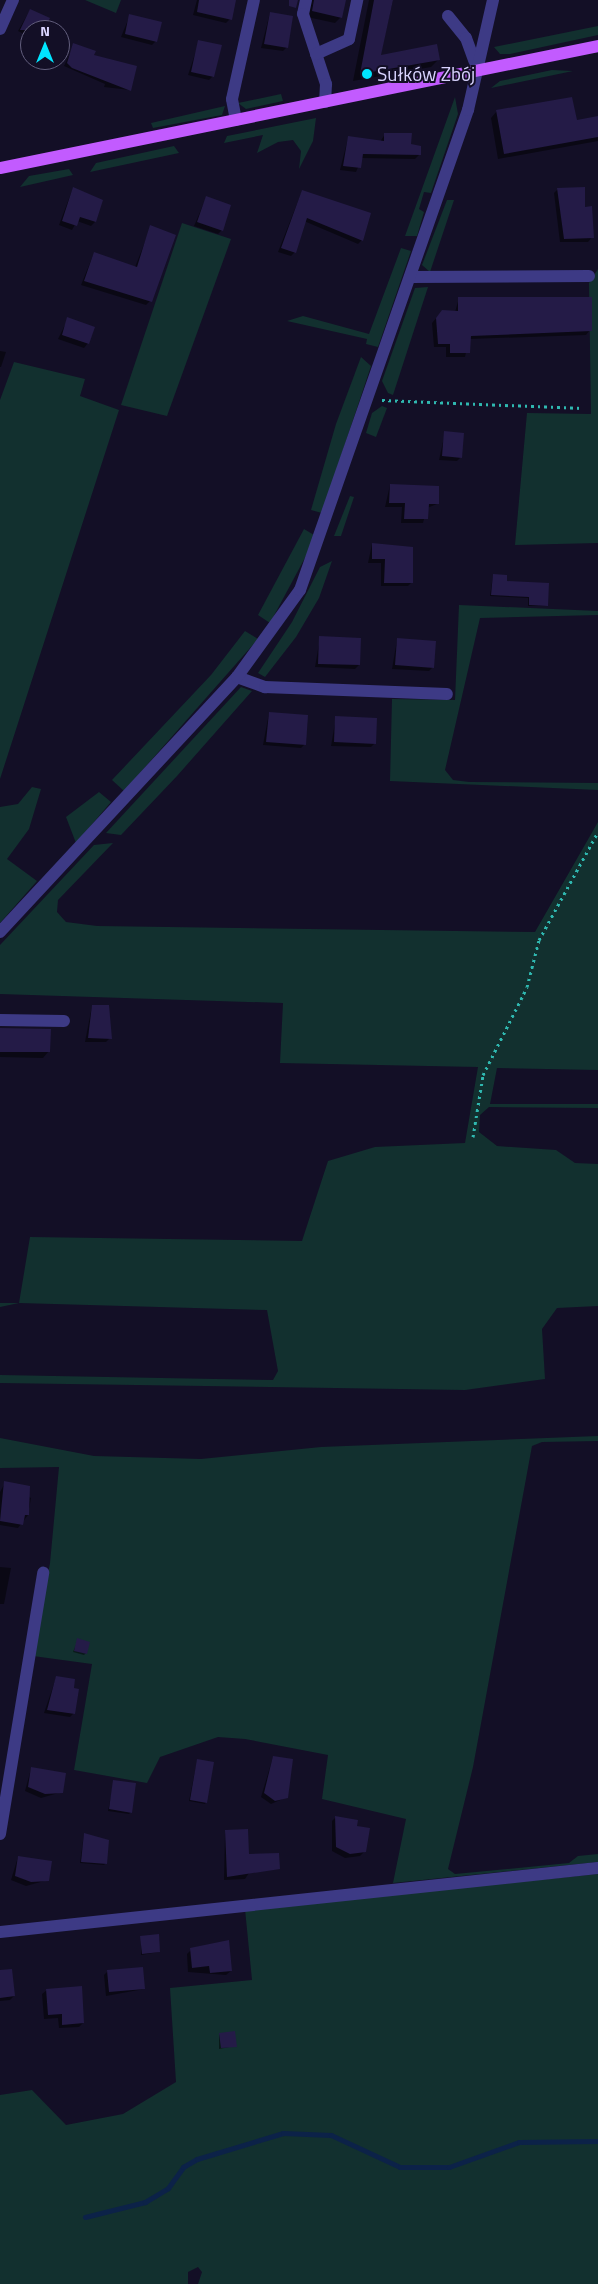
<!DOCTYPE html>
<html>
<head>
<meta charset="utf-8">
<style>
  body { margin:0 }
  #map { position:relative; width:598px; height:2284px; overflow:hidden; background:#130f26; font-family:"Titillium Web",sans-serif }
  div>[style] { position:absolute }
  .green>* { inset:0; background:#12302f }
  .shadow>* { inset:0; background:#0007 }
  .stream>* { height:5px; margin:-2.5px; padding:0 2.5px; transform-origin:2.5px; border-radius:2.5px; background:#0c2248 }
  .building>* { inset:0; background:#241b47 }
  .path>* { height:3px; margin-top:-1.5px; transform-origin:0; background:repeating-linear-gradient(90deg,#2fb8b0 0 2.5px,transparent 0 6.5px) }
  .minor>* { height:12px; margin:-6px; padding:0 6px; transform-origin:6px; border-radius:6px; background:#3d3a85 }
  .major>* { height:12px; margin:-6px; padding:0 6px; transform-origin:6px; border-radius:6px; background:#c25bff }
  .dots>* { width:14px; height:14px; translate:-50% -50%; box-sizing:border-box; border:2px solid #130f26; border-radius:50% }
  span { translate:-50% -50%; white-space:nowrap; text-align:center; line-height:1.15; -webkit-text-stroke:4px #130f26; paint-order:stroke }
  .poi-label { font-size:19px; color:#d9d4ff }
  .left { translate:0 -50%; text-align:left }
  .north { position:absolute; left:20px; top:20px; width:50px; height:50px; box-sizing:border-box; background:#130f26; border:1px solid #625e7d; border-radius:50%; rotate:0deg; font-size:14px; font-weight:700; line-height:20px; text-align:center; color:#d9d4ff }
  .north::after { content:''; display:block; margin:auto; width:18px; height:22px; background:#00e5ff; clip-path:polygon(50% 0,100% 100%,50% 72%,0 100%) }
</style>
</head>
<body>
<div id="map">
  <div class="green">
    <div style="clip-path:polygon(85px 0,121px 0,116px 13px)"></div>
    <div style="clip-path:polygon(598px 26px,598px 35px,510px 54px,500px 54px,494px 47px)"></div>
    <div style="clip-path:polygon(552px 70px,573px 71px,491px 88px,500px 81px)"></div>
    <div style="clip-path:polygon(281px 94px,283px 101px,246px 109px,238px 103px)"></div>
    <div style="clip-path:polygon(455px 97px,458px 114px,431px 193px,424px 192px,419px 209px,424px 212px,417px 236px,405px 236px)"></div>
    <div style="clip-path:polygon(225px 106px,222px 115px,153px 128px,151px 123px)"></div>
    <div style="clip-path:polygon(316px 118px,313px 141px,299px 169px,301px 151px,293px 140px,278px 142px,257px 153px,263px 135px,224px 143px,227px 136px)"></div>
    <div style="clip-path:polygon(174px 146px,179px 153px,90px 172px,96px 163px)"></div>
    <div style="clip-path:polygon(69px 169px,73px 175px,20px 187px,29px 176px)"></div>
    <div style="clip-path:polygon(447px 200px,454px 200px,430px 272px,422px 265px)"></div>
    <div style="clip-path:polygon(182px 223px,231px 239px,167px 416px,121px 405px)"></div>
    <div style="clip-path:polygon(401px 248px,411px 251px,378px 347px,366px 344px,367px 339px,287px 321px,303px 316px,369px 334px)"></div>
    <div style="clip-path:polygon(598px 269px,598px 543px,515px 545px,527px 413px,591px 414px,589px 283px)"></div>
    <div style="clip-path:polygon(428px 287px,393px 395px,388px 393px,382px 381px,415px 288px)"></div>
    <div style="clip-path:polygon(361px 357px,371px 366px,322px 513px,311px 510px,336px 424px)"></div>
    <div style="clip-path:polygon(14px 362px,85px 379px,80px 396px,119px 410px,0 779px,0 400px)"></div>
    <div style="clip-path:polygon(382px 406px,387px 408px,376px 437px,366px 433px,372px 413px)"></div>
    <div style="clip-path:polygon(350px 496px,354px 497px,341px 536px,334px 536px)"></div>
    <div style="clip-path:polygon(304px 529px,314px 535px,307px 554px,270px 623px,258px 615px)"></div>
    <div style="clip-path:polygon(332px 561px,319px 598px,296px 637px,265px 677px,258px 673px,292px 622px,320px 567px)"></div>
    <div style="clip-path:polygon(459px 605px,598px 611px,598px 615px,480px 618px,445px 770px,453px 780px,469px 782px,598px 783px,598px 790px,390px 781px,392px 699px,455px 700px)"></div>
    <div style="clip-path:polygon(245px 631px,258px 639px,124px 791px,112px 780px,211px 675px)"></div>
    <div style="clip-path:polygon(241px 687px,252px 691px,177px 776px,121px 835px,106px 833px)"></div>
    <div style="clip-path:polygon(32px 787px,41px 789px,29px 829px,7px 859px,37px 881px,0 923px,0 807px,18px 804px)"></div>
    <div style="clip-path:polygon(99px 792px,111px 802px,76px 843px,66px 817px)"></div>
    <div style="clip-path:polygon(598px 822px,598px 1070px,497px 1068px,490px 1104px,598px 1104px,598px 1108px,489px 1107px,480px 1115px,479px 1132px,497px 1146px,556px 1150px,575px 1163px,598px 1164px,598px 1306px,557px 1308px,542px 1329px,545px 1379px,465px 1390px,0 1383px,0 1375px,273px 1380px,278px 1371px,267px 1310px,19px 1303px,0 1307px,0 1303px,19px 1303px,30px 1237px,302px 1241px,328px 1161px,375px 1147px,465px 1143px,478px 1067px,280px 1063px,283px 1003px,0 994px,0 945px,94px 845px,113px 843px,58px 900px,57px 912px,66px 922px,97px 926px,535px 932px)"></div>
    <div style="clip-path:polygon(598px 1436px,598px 1441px,542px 1442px,532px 1446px,473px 1767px,448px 1869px,455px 1874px,569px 1863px,578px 1856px,598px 1854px,598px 1862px,393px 1883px,406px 1819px,322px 1799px,328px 1755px,245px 1739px,218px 1737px,160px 1757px,147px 1783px,74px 1770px,92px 1664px,33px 1656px,50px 1563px,59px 1467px,0 1468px,0 1438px,94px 1456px,201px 1459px,321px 1447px)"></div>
    <div style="clip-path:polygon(598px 1874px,598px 2284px,198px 2284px,202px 2272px,198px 2267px,188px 2272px,188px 2284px,0 2284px,0 2095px,32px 2090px,66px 2125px,123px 2114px,176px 2082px,170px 1988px,252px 1980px,245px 1909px)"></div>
  </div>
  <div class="shadow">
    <div style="clip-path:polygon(197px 0,235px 0,230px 19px,226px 23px,193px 15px)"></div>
    <div style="clip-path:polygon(310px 0,345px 0,341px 17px,335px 23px,307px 17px)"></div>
    <div style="clip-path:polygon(369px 0,393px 0,380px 56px,438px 60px,431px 67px,353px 81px)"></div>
    <div style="clip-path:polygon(30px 10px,43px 30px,30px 30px,30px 37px,18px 31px)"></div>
    <div style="clip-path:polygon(270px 13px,287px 47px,283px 51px,261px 48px)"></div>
    <div style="clip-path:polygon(130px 15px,156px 41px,152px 45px,121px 37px)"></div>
    <div style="clip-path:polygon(199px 42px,213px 76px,209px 80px,188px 75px)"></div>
    <div style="clip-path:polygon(74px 45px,93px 56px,130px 90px,104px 87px,105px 84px,64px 66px)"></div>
    <div style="clip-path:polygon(497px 111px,576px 121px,598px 117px,598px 141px,498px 159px,491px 118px)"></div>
    <div style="clip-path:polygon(385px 134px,419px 155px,415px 159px,362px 158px,356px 172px,340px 170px,348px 138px,380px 142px)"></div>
    <div style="clip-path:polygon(73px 188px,95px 222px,91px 226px,77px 221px,72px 230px,59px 225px)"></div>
    <div style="clip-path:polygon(558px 189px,584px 208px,592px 237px,588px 242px,560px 242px,554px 193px)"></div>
    <div style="clip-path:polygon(302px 191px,362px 240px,358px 244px,304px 221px,295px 252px,291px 256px,278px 252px)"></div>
    <div style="clip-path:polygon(206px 198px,222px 230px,218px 234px,194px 226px)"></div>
    <div style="clip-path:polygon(151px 227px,150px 301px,146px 305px,81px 285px,94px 253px,135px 267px)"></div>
    <div style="clip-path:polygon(459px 298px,590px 330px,586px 335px,469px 339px,465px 357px,446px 357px,446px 347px,434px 347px,432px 323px,438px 316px,455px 312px)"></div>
    <div style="clip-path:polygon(68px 319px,88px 343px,84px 348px,58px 339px)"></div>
    <div style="clip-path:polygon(0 351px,6px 352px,1px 367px,0 367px)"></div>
    <div style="clip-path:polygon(445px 433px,461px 457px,457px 461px,439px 460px)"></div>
    <div style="clip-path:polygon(390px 485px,437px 504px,427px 508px,423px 523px,401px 523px,402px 507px,385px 507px)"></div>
    <div style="clip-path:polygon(372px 544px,412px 582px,408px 586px,381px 586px,381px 563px,368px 563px)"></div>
    <div style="clip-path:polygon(493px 575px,506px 582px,547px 606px,528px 606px,528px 598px,490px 596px)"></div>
    <div style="clip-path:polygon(320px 638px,359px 665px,355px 669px,315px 667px)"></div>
    <div style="clip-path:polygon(397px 640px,433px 667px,429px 671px,392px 669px)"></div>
    <div style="clip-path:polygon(269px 713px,305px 744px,301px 748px,263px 745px)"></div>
    <div style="clip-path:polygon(336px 717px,375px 743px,371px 747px,331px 746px)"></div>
    <div style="clip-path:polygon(92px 1006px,110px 1038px,106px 1042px,85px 1042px)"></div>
    <div style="clip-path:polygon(0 1029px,49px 1051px,43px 1058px,0 1057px)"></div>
    <div style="clip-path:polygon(5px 1483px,31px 1498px,28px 1515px,18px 1528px,0 1525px,0 1492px)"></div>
    <div style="clip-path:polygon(0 1567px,11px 1568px,4px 1604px,0 1604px)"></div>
    <div style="clip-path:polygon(78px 1640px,86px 1653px,84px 1655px,73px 1652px)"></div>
    <div style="clip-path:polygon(56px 1678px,74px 1713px,70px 1717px,44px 1713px)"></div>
    <div style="clip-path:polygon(273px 1757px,287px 1797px,271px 1804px,261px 1797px)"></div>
    <div style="clip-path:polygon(197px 1761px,206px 1802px,205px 1804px,189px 1801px)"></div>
    <div style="clip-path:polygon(31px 1769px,62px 1792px,41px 1798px,25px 1791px)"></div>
    <div style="clip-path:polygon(114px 1781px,131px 1812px,129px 1814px,108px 1811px)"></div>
    <div style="clip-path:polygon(336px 1817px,356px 1827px,364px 1852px,360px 1856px,345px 1858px,332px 1851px,332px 1821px)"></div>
    <div style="clip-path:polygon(225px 1832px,248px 1855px,279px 1868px,249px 1873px,245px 1879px,224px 1880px)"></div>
    <div style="clip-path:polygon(84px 1834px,106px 1863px,104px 1865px,80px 1863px)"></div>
    <div style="clip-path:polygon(18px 1857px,48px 1880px,26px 1886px,11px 1880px)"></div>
    <div style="clip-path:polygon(141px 1937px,159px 1952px,141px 1955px)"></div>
    <div style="clip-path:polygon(228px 1941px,231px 1971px,226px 1975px,188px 1972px,187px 1954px,191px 1950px)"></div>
    <div style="clip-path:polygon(108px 1971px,144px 1989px,106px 1996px,104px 1975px)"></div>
    <div style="clip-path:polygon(0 1973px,14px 1996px,10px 2000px,0 2001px)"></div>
    <div style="clip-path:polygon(47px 1990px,83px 2023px,79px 2027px,59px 2028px,58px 2018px,44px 2019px,42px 1994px)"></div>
    <div style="clip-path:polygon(219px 2034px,235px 2046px,219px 2049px)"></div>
  </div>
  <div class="stream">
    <div style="left:85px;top:2217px;width:62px;rotate:-14deg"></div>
    <div style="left:145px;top:2202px;width:27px;rotate:-31deg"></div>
    <div style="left:168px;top:2188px;width:26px;rotate:-54deg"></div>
    <div style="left:183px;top:2167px;width:16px;rotate:-30deg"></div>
    <div style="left:197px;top:2159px;width:90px;rotate:-16.8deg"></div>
    <div style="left:283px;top:2133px;width:48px;rotate:2.4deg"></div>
    <div style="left:331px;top:2135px;width:76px;rotate:24.9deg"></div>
    <div style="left:400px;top:2167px;width:49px"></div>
    <div style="left:449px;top:2167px;width:74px;rotate:-19.7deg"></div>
    <div style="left:519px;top:2142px;width:79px;rotate:-0.7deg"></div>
  </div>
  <div class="building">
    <div style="clip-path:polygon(199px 0,236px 0,232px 20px,197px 12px)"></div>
    <div style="clip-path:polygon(289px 0,298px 0,296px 8px,289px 6px)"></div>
    <div style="clip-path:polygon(314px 0,346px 0,342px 18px,312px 11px)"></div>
    <div style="clip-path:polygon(374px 0,393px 0,381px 55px,437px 44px,440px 60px,360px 74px)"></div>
    <div style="clip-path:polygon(30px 9px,50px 18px,44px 30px,20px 30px)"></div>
    <div style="clip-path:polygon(270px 12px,293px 16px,288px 48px,264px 44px)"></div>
    <div style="clip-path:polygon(129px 14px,162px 22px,157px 42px,125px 34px)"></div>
    <div style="clip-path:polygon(198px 40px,222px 45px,214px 77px,191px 72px)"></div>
    <div style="clip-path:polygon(73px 43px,96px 51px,94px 55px,137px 66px,131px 91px,72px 68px,67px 63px)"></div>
    <div style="clip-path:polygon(572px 97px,577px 120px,598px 116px,598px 137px,504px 154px,496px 110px)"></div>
    <div style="clip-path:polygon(384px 133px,412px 133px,411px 144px,421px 146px,421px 155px,363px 154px,361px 168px,343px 166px,348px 136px,384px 141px)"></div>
    <div style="clip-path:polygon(73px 187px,103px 200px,96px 222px,80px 217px,77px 226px,62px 221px)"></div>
    <div style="clip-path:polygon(585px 187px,585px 207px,592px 206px,594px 238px,564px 239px,557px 188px)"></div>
    <div style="clip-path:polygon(302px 190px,371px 213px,363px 241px,307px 218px,296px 253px,281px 248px)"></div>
    <div style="clip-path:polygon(206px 196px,231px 205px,223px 231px,197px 222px)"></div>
    <div style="clip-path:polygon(150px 225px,176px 235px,152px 302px,84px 281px,94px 252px,137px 267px)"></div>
    <div style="clip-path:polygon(458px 297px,592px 297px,592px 331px,471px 336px,470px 353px,450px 353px,450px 344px,438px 344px,436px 318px,442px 310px,458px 311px)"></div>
    <div style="clip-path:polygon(67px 317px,95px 327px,89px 344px,62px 335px)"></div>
    <div style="clip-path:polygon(444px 431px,464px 433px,462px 458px,442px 456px)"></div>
    <div style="clip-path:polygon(390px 484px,439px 486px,439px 504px,429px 504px,428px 519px,404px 519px,405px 503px,389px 503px)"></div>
    <div style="clip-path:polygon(372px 543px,413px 547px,413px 583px,384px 583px,385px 559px,372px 559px)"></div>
    <div style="clip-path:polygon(493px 574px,507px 575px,507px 581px,549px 583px,548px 606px,529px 605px,529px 597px,491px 595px)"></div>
    <div style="clip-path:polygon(319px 636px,361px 638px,360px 665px,318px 664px)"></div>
    <div style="clip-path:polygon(397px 638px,436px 641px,434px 668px,395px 665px)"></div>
    <div style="clip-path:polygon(269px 712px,308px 715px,306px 745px,266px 742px)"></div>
    <div style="clip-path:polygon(335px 716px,377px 718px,376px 744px,334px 742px)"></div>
    <div style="clip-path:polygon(92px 1005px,109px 1005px,112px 1039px,88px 1038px)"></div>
    <div style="clip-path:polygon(0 1028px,51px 1029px,50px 1052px,0 1052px)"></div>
    <div style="clip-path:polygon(4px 1481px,30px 1486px,29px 1515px,25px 1515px,23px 1525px,0 1521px)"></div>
    <div style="clip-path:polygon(77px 1638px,90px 1642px,87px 1654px,74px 1651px)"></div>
    <div style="clip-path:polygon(56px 1676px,75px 1679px,74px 1688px,79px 1689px,75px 1714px,47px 1710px)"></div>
    <div style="clip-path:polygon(273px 1756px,293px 1759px,288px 1798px,275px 1801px,264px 1793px)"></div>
    <div style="clip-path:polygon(197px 1759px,214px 1762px,207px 1803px,190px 1800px)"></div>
    <div style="clip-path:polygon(31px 1767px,66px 1773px,63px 1793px,45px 1794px,28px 1787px)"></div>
    <div style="clip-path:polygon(113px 1780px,136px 1783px,132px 1813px,109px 1809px)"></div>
    <div style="clip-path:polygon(335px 1816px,358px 1820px,357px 1826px,370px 1828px,366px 1852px,350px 1854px,336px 1847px)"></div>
    <div style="clip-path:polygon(248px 1829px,249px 1854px,279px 1853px,280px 1869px,227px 1877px,225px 1830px)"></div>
    <div style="clip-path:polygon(84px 1833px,109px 1840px,107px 1864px,81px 1862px)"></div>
    <div style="clip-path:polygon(18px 1856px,52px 1861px,49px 1881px,31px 1882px,15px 1876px)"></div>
    <div style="clip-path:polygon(159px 1934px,160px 1952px,142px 1954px,140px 1936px)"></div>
    <div style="clip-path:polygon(229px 1940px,232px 1971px,210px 1973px,209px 1966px,192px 1968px,190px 1948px)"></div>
    <div style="clip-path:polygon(143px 1967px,145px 1989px,109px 1992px,107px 1970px)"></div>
    <div style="clip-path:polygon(12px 1969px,15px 1996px,0 1998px,0 1970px)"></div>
    <div style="clip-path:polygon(82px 1986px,84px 2023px,62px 2025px,62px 2014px,48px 2015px,46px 1989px)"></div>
    <div style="clip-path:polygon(235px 2031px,237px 2047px,221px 2048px,219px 2033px)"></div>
  </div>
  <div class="path">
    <div style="left:382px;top:400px;width:201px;rotate:2.3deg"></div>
    <div style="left:473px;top:1137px;width:63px;rotate:-80.8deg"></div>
    <div style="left:483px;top:1075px;width:98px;rotate:-63.4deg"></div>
    <div style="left:527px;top:987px;width:49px;rotate:-75.7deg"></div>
    <div style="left:539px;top:940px;width:123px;rotate:-61.4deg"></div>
  </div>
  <div class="minor">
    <div style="left:306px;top:0;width:14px;rotate:102deg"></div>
    <div style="left:303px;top:14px;width:74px;rotate:71.8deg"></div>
    <div style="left:326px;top:84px;width:18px;rotate:93deg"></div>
    <div style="left:448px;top:16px;width:28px;rotate:51deg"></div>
    <div style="left:466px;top:38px;width:35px;rotate:70deg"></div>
    <div style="left:0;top:29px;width:32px;rotate:-66deg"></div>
    <div style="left:316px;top:54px;width:36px;rotate:-24deg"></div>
    <div style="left:349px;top:39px;width:40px;rotate:-78deg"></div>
    <div style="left:236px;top:120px;width:21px;rotate:-101deg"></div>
    <div style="left:232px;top:99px;width:101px;rotate:-77.5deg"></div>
    <div style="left:410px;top:277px;width:179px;rotate:-0.3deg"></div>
    <div style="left:237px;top:677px;width:30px;rotate:20deg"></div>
    <div style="left:265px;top:687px;width:182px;rotate:2.2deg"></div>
    <div style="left:0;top:932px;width:348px;rotate:-47.1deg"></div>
    <div style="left:237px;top:677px;width:107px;rotate:-54.1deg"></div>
    <div style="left:300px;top:590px;width:509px;rotate:-70.71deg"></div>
    <div style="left:468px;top:110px;width:113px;rotate:-77.2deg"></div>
    <div style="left:0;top:1020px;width:64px;rotate:0.9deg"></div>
    <div style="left:0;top:1834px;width:265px;rotate:-80.6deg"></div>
    <div style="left:0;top:1932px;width:601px;rotate:-6.11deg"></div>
  </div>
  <div class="major">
    <div style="left:0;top:168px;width:610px;rotate:-11.53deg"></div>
  </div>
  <div class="dots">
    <div style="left:367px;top:74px;background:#00e5ff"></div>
  </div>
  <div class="poi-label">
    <span class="left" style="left:377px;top:74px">Sułków Zbój</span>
  </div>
  <div class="north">N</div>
</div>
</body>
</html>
